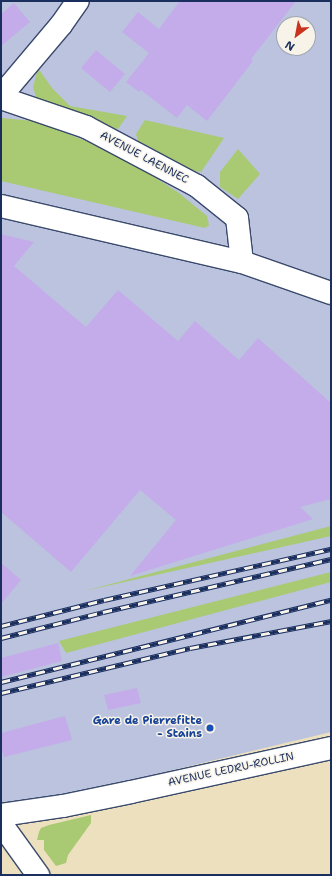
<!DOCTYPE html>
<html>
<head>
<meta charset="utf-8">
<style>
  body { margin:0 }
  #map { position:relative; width:332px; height:876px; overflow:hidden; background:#ece0be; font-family:"Shantell Sans",sans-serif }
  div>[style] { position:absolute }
  .industrial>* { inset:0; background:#bbc3de }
  .green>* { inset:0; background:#a9ca73 }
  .building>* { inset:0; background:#c4acea }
  .roads { filter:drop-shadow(1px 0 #3a4a6c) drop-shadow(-1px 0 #3a4a6c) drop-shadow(0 1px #3a4a6c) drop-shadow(0 -1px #3a4a6c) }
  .minor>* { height:22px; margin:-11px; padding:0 11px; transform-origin:11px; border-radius:11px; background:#fff }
  .major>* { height:22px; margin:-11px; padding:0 11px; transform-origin:11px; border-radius:11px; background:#fff }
  .rail>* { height:4.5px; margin-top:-2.25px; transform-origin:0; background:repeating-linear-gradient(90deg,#f7f3e8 0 9px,#1b2f5e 0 18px); box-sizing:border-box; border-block:1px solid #1b2f5e }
  .dots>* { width:11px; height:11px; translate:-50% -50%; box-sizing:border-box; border:2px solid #f7f3e8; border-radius:50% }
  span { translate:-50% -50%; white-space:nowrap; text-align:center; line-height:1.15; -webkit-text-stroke:3px #f7f3e8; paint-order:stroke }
  .street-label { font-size:11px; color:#1b2f5e }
  .transit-label { font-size:11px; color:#164399; font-weight:700 }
  .right { translate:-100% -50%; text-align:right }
  .frame { position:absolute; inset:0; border:2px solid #1b2f5e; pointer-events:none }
  .north { position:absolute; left:276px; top:16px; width:40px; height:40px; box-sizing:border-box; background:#f7f3e8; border:1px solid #9fa5b1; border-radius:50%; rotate:212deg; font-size:11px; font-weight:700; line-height:16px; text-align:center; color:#1b2f5e }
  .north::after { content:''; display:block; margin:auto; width:14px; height:18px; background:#c8321e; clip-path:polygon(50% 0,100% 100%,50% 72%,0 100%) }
</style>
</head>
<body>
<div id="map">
  <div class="industrial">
    <div style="clip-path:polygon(evenodd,1px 1px,331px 1px,331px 732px,99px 788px,1px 806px,1px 1px,284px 24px,308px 24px,308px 48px,284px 48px,284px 24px)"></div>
  </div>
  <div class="green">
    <div style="clip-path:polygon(38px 68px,52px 88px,70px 106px,127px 116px,118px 129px,107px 127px,50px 105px,36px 97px,33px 87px)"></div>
    <div style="clip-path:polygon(1px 118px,35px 121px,117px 153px,179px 193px,207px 216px,209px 225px,205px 228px,1px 181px)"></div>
    <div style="clip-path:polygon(145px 120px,224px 138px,201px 172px,190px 170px,138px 141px,136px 134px)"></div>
    <div style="clip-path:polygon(238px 149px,260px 174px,238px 199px,220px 187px,220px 172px)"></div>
    <div style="clip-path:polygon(331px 526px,331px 536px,84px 591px)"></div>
    <div style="clip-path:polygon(331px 572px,331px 582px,66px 653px,59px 641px)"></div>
    <div style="clip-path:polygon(91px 815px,91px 823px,68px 855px,66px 863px,56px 866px,44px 850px,44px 840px,37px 840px,39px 832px,41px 828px,49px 825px)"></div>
  </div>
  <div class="building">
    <div style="clip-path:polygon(180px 1px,296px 1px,251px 59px,253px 61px,207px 121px,187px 105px,177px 118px,141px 90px,139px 92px,126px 82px,149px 53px,122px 32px,138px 12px,159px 29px)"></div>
    <div style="clip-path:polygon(14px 3px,30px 22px,1px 46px,1px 14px)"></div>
    <div style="clip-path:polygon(96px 50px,125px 74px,110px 92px,81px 68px)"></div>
    <div style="clip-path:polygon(1px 234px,34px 242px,14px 266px,86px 327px,118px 290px,178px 341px,195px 321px,239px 360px,258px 338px,331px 403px,331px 499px,300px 507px,313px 519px,130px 576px,176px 520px,140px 490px,71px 572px,1px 512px)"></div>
    <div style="clip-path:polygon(1px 563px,21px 580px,1px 604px)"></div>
    <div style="clip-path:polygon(58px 643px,62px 661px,1px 677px,1px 658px)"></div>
    <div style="clip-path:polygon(137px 688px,141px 703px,108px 710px,104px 695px)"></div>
    <div style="clip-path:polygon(65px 716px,72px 740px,4px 757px,1px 746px,1px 733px)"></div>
  </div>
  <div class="roads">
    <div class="minor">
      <div style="left:1px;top:96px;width:93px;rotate:-49.8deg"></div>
      <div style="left:61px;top:25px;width:29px;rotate:-55deg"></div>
      <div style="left:1px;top:98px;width:90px;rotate:18.8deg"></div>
      <div style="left:86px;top:127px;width:126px;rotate:28deg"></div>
      <div style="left:197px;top:186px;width:51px;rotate:38.7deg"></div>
      <div style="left:237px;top:218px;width:44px;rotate:83.5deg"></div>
      <div style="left:1px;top:815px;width:63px;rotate:-8.3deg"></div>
      <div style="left:63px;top:806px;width:69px;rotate:-11.6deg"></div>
      <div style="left:131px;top:792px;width:205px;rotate:-12.4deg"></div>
      <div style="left:1px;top:820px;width:10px;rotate:66deg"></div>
      <div style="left:5px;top:829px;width:57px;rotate:54.3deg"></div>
    </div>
    <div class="major">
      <div style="left:1px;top:206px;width:247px;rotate:13.1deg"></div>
      <div style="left:242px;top:262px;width:94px;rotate:19.2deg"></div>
    </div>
  </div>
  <div class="rail">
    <div style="left:1px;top:626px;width:106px;rotate:-14.2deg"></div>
    <div style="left:104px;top:600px;width:233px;rotate:-12.7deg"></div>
    <div style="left:1px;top:638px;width:105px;rotate:-14.3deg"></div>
    <div style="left:103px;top:612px;width:234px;rotate:-13.1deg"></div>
    <div style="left:1px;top:682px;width:340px;rotate:-14deg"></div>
    <div style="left:1px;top:693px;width:194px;rotate:-13.4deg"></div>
    <div style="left:190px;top:648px;width:144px;rotate:-10.8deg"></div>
  </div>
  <div class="dots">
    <div style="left:210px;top:728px;background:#1a4fb4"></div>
  </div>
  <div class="street-label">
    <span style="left:144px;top:158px;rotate:28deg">AVENUE LAENNEC</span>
    <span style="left:231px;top:770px;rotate:-12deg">AVENUE LEDRU-ROLLIN</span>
  </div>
  <div class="transit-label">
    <span class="right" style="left:202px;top:728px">Gare de Pierrefitte<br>- Stains</span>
  </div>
  <div class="frame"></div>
  <div class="north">N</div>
</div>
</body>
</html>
